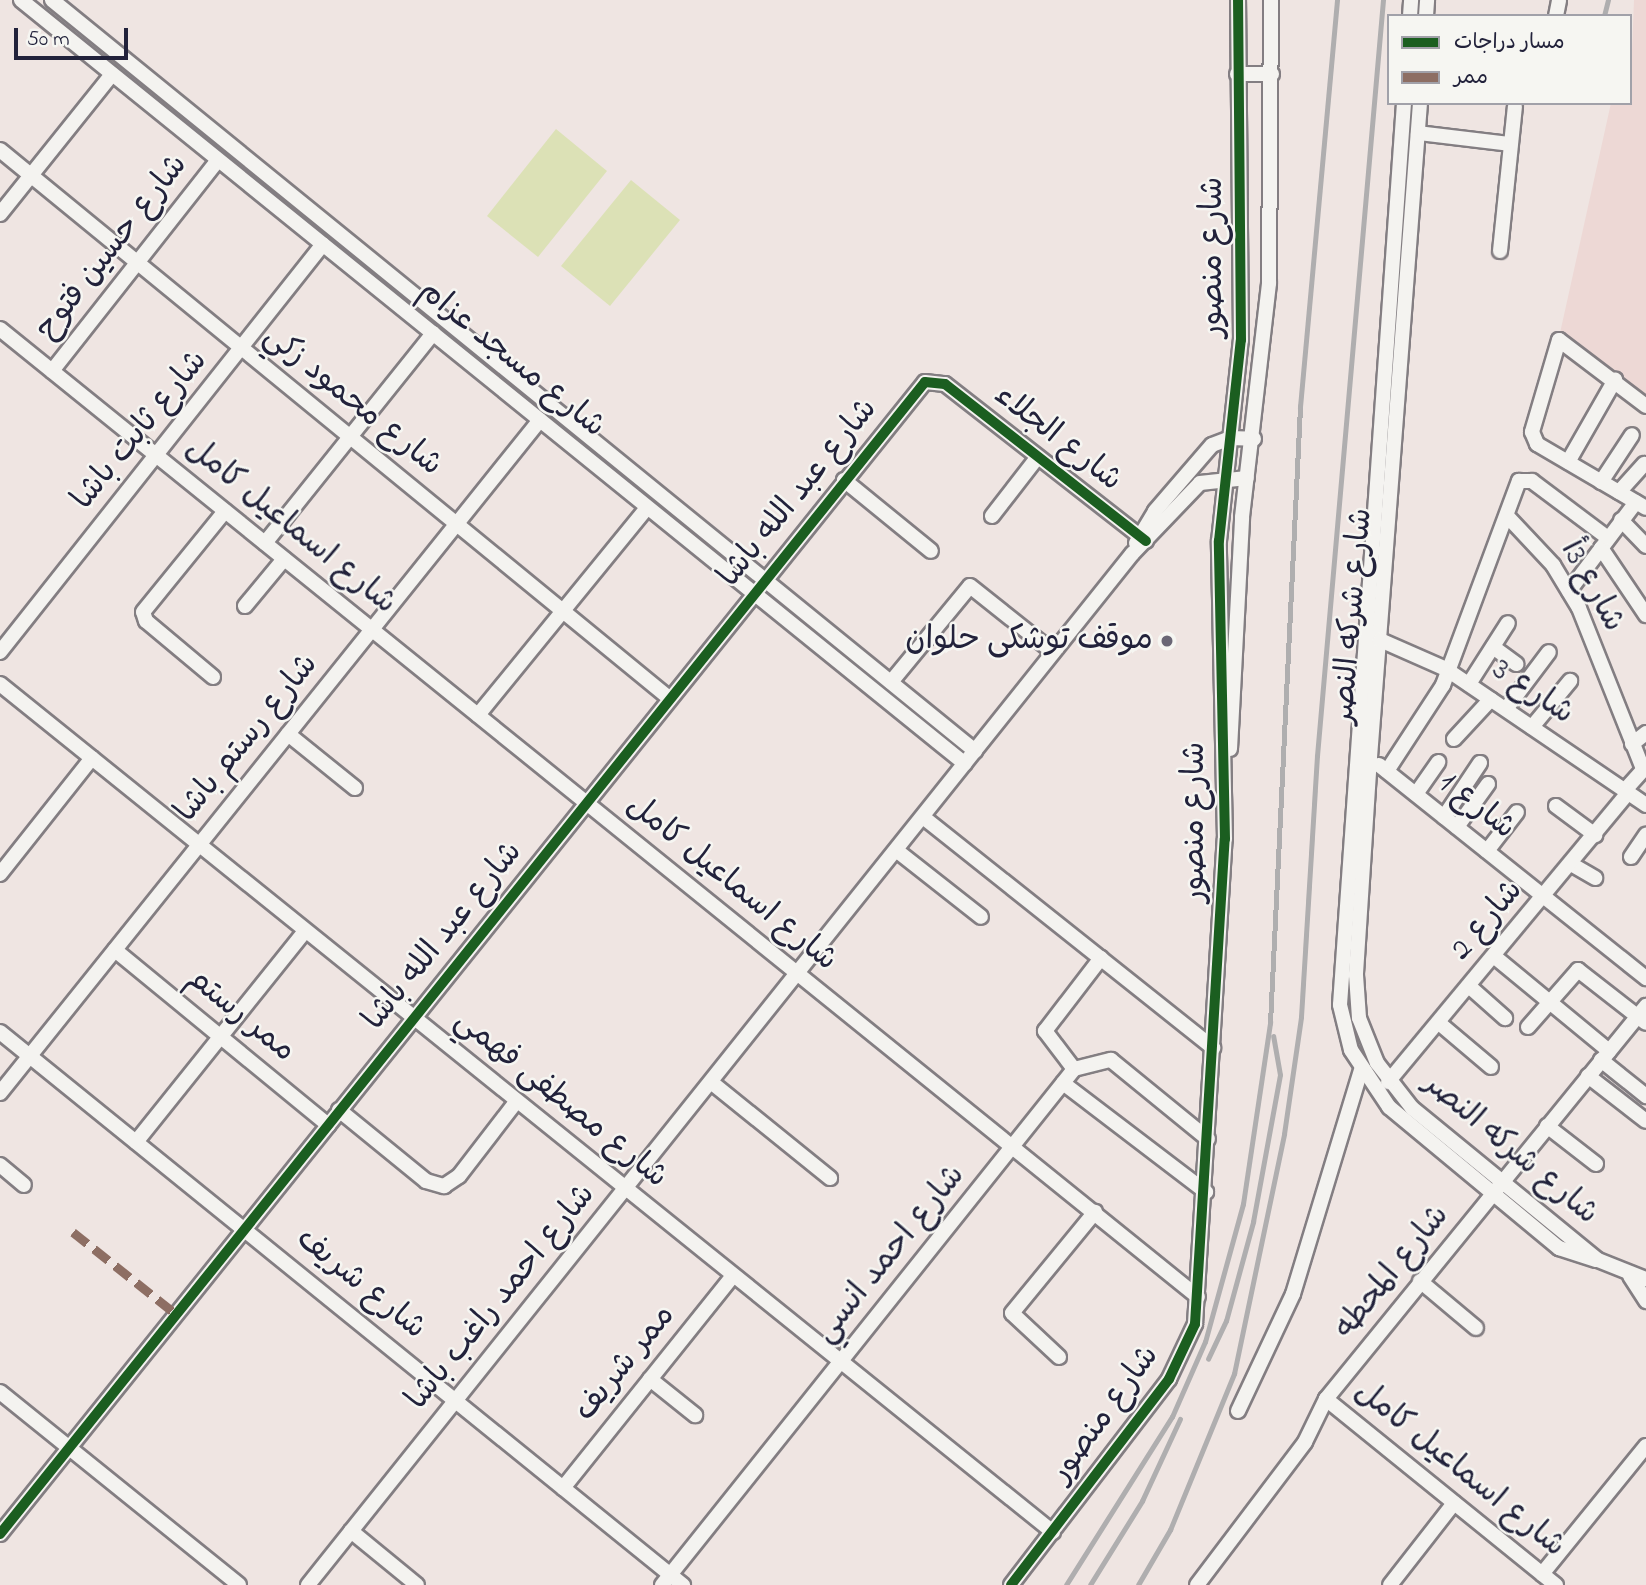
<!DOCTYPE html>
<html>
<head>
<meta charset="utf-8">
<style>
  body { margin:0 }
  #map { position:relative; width:1646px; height:1585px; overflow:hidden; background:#efe5e2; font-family:"Indie Flower","Playpen Sans Arabic",sans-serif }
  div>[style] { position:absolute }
  .built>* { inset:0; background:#edd8d5 }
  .green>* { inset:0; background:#dce1b6 }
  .roads { filter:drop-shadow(2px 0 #837e82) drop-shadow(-2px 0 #837e82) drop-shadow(0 2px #837e82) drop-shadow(0 -2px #837e82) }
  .minor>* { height:14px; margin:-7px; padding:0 7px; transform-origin:7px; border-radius:7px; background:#f4f3f0 }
  .rail>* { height:4.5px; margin:-2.25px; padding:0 2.25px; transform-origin:2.25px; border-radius:2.25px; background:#afaeaf }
  .quiet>* { height:9px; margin-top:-4.5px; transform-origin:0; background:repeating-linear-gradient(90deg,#8d6e63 0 18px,transparent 0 27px) }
  .cycleway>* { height:10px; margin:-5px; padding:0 5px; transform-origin:5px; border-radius:5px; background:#1b5e20 }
  .dots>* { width:19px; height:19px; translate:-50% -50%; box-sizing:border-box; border:4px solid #f6f6f2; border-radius:50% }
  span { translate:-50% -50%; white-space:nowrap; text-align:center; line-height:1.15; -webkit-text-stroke:5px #f6f6f2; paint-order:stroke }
  .street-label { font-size:32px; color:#22223b }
  .poi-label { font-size:32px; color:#22223b }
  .right { translate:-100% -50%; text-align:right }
  .legend { position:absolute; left:1387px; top:14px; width:245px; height:91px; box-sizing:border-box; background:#f6f6f2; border:2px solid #a1a1a9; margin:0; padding:9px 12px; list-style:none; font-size:21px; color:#22223b }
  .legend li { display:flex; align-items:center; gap:14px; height:35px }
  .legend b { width:35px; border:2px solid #a1a1a9 }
  .scale { position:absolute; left:14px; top:28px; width:114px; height:32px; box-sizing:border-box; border:4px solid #22223b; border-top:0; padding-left:9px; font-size:21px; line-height:24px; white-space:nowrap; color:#22223b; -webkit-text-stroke:5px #f6f6f2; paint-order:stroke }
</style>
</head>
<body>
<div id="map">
  <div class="built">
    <div style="clip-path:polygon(1634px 0,1646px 0,1646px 402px,1560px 333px,1611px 103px,1630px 103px)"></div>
  </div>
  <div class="green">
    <div style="clip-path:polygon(556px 129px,607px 171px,538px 257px,487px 216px)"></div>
    <div style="clip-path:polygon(631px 180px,680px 220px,610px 306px,561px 266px)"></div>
  </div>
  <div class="roads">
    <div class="minor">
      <div style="left:21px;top:0;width:1214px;rotate:38.98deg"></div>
      <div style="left:52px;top:0;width:1190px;rotate:39.13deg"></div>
      <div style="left:1410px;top:16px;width:16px;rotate:-86deg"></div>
      <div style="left:1426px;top:16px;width:16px;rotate:-86deg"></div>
      <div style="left:1556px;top:16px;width:16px;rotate:-79deg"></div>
      <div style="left:1237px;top:74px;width:35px"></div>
      <div style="left:1404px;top:103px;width:904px;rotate:94.06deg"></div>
      <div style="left:1340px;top:1005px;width:46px;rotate:76.3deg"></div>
      <div style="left:1351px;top:1050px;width:69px;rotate:56.3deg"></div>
      <div style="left:1389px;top:1107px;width:221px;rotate:39.7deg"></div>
      <div style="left:1559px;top:1248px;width:39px;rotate:18deg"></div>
      <div style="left:1420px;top:103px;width:656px;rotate:94.37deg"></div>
      <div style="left:1370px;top:757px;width:218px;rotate:93.7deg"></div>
      <div style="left:1356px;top:975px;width:43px;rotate:86deg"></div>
      <div style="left:1359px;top:1018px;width:48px;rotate:68.2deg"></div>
      <div style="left:1377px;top:1063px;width:57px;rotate:52.1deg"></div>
      <div style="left:1412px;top:1108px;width:240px;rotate:39.3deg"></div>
      <div style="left:1598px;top:1260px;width:52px;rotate:21.6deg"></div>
      <div style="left:1418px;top:133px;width:93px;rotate:6.8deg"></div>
      <div style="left:0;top:150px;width:865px;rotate:39.32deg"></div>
      <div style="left:0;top:214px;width:179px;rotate:-51.3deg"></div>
      <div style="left:1500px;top:251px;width:145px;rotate:-84.1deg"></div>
      <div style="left:0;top:329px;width:1540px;rotate:38.94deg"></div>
      <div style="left:52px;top:371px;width:268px;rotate:-51.8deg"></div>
      <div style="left:1646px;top:406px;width:109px;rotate:-142.8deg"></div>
      <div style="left:1559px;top:340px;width:96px;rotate:106.4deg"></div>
      <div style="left:1532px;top:432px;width:13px;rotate:67deg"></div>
      <div style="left:1537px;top:444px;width:126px;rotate:30.4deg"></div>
      <div style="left:1568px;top:462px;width:95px;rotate:-60.2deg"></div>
      <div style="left:844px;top:480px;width:112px;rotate:39.2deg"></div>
      <div style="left:1601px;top:482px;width:56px;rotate:-56.6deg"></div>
      <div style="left:1619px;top:492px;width:38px;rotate:-48deg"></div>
      <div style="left:992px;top:516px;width:73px;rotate:-52.2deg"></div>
      <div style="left:1508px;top:517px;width:66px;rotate:46.8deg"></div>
      <div style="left:1553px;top:565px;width:50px;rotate:58.8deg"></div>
      <div style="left:1579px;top:608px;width:173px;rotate:68.3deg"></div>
      <div style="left:1621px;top:520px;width:36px;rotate:46deg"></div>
      <div style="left:265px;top:543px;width:269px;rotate:-51.3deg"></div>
      <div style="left:1136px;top:543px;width:37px;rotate:-59deg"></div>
      <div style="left:1155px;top:511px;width:87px;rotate:-49.2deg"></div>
      <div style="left:1212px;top:445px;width:19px;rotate:-21deg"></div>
      <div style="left:1230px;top:438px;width:24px;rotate:2deg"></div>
      <div style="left:1601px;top:548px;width:81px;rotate:56.1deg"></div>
      <div style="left:1569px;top:591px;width:111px;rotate:-53deg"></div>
      <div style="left:245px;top:606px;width:61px;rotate:-50.3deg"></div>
      <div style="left:1380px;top:640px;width:72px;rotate:23.7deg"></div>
      <div style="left:1446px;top:669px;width:242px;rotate:34.2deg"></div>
      <div style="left:1493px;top:647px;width:29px;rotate:36deg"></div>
      <div style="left:0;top:652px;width:520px;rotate:-51.63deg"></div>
      <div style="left:213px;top:677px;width:87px;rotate:-140.1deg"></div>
      <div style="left:146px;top:621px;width:9px;rotate:-108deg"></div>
      <div style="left:143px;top:612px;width:130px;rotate:-50.9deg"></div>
      <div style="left:891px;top:682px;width:124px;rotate:-50.5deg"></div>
      <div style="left:970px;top:586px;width:106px;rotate:38.5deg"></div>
      <div style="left:0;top:684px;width:1352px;rotate:38.85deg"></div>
      <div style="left:1469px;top:684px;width:72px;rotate:-57.4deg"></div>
      <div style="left:1506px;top:709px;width:71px;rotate:-53deg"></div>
      <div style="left:478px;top:715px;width:267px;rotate:-50.8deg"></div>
      <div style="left:1532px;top:727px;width:60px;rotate:-50.4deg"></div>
      <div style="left:288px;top:734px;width:86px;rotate:38.9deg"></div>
      <div style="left:1454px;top:739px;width:54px;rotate:-47.2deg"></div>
      <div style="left:1632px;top:744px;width:18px;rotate:-38deg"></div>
      <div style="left:1230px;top:749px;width:232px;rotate:-87deg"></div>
      <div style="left:1242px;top:517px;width:236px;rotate:-83.4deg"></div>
      <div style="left:1269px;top:283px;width:283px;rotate:-89.6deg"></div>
      <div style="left:1379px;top:765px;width:342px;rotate:38.6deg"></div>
      <div style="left:1387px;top:771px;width:103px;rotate:-56.9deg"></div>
      <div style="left:1443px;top:685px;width:218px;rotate:-69.6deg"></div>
      <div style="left:1519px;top:481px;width:13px"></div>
      <div style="left:1532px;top:481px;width:95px;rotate:36.9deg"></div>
      <div style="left:1625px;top:790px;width:31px;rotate:-48deg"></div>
      <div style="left:1416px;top:794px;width:39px;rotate:-55deg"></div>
      <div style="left:1556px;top:806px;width:49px;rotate:36.6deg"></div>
      <div style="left:923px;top:817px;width:371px;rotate:38.5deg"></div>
      <div style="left:1444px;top:817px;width:65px;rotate:-56.3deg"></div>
      <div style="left:1457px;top:827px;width:53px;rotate:-54.2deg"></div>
      <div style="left:896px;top:850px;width:108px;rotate:38.2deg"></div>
      <div style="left:1487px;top:851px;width:49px;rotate:-52.4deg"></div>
      <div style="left:1631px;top:857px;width:27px;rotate:-56deg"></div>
      <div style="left:1571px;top:864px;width:28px;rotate:30deg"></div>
      <div style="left:0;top:874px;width:148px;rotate:-51.6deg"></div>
      <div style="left:115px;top:950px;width:276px;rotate:39.4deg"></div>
      <div style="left:1495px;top:957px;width:148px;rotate:39.5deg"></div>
      <div style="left:1470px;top:987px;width:47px;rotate:41.5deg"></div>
      <div style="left:1439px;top:1023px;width:68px;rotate:40.2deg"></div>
      <div style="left:1528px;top:1027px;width:76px;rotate:-48.7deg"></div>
      <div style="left:1578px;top:970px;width:86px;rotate:37.9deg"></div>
      <div style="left:0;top:1032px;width:879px;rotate:39deg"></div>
      <div style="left:1601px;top:1060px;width:58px;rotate:38.7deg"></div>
      <div style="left:1074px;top:1069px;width:38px;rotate:-14deg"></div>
      <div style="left:1111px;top:1060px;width:125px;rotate:39.2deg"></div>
      <div style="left:1588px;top:1076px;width:73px;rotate:37.8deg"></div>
      <div style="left:711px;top:1082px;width:153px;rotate:38.9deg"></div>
      <div style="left:1388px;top:1082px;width:376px;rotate:-50.3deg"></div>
      <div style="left:1063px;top:1083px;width:180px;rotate:37.3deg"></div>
      <div style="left:0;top:1093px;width:863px;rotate:-51.26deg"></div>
      <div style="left:339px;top:1110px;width:112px;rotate:39.2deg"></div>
      <div style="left:426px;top:1181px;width:19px;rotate:16deg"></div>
      <div style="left:444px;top:1186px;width:18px;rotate:-34deg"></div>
      <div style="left:459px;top:1176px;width:93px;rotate:-52.4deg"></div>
      <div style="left:1547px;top:1126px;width:62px;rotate:37.8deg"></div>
      <div style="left:136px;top:1142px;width:270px;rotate:-51.3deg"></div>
      <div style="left:0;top:1165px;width:31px;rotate:40deg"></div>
      <div style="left:1630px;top:1276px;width:30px;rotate:57deg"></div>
      <div style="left:1420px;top:1281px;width:73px;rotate:40deg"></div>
      <div style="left:1059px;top:1357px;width:64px;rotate:-136.9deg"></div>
      <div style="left:1012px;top:1313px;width:131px;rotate:-50.6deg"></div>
      <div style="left:650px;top:1379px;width:58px;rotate:38.7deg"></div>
      <div style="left:0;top:1392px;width:307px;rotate:38.9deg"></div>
      <div style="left:1326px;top:1399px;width:296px;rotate:39deg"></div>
      <div style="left:1238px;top:1411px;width:129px;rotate:-64.8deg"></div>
      <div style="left:1293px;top:1294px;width:234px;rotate:-73.1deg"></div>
      <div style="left:563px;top:1488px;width:272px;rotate:-51.3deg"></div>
      <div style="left:351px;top:1531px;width:85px;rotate:39.3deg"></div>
      <div style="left:0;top:1534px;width:1477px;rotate:-51.24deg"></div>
      <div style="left:925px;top:382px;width:20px;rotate:6deg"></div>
      <div style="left:945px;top:384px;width:255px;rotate:38deg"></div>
      <div style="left:1542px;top:1574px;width:165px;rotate:-50.9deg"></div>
      <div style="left:308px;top:1585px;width:1320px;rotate:-51.37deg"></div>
      <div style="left:1132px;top:554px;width:98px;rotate:-46.2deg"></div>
      <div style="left:1200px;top:483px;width:47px;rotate:-6.1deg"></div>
      <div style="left:662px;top:1585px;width:660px;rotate:-51.39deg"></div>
      <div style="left:1074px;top:1069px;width:48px;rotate:-127.3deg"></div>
      <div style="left:1045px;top:1031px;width:92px;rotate:-52.5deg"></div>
      <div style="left:1011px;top:1585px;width:260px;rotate:-52.5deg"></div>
      <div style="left:1169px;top:1379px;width:61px;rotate:-64.7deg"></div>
      <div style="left:1195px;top:1324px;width:486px;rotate:-86.5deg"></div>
      <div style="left:1225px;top:839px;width:298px;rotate:-91.2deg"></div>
      <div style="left:1219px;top:541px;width:202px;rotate:-83.8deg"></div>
      <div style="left:1241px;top:340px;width:340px;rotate:-90.5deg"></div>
      <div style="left:1197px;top:1585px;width:179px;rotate:-52.9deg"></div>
      <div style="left:1305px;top:1442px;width:48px;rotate:-64deg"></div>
      <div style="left:1326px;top:1399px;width:507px;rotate:-50.85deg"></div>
      <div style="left:1390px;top:1585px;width:104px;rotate:-52deg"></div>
    </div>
  </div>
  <div class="rail">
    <div style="left:1604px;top:16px;width:16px;rotate:-76deg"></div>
    <div style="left:1208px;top:1359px;width:42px;rotate:-64.7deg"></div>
    <div style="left:1226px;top:1321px;width:103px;rotate:-74.7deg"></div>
    <div style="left:1253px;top:1222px;width:149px;rotate:-79.6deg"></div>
    <div style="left:1280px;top:1075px;width:39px;rotate:-100deg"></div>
    <div style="left:1066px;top:1585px;width:199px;rotate:-57.8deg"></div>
    <div style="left:1172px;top:1417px;width:82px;rotate:-66.3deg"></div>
    <div style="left:1205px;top:1342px;width:143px;rotate:-74.6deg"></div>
    <div style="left:1243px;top:1204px;width:183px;rotate:-81.5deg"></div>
    <div style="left:1270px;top:1023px;width:617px;rotate:-87.21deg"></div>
    <div style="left:1300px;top:407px;width:409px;rotate:-84.8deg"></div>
    <div style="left:1090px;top:1585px;width:99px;rotate:-58.2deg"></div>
    <div style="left:1142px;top:1501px;width:90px;rotate:-65.1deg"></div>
    <div style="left:1138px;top:1585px;width:64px;rotate:-59.8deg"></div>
    <div style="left:1170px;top:1530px;width:169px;rotate:-67.7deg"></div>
    <div style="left:1234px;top:1374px;width:245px;rotate:-78.2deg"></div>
    <div style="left:1284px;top:1134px;width:118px;rotate:-81.7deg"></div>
    <div style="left:1301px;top:1017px;width:261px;rotate:-86.5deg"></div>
    <div style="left:1317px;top:756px;width:759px;rotate:-85.01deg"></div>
  </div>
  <div class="quiet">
    <div style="left:73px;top:1232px;width:132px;rotate:38.5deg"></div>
  </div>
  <div class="cycleway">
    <div style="left:0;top:1534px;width:1477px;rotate:-51.24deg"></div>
    <div style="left:925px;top:382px;width:20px;rotate:6deg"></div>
    <div style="left:945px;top:384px;width:255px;rotate:38deg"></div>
    <div style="left:1011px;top:1585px;width:260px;rotate:-52.5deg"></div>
    <div style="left:1169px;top:1379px;width:61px;rotate:-64.7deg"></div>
    <div style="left:1195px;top:1324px;width:486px;rotate:-86.5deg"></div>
    <div style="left:1225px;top:839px;width:298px;rotate:-91.2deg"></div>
    <div style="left:1219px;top:541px;width:202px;rotate:-83.8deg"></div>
    <div style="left:1241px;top:340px;width:340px;rotate:-90.5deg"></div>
  </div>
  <div class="dots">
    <div style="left:1167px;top:641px;background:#6a6675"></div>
  </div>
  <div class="street-label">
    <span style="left:113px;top:248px;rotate:-52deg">شارع حسين فتوح</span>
    <span style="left:1214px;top:257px;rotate:-90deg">شارع منصور</span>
    <span style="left:511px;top:360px;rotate:39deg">شارع مسجد عزام</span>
    <span style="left:352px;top:402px;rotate:39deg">شارع محمود زكي</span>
    <span style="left:141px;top:431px;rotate:-51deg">شارع ثابت باشا</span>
    <span style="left:1057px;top:439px;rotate:38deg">شارع الجلاء</span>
    <span style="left:799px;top:494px;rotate:-51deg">شارع عبد الله باشا</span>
    <span style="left:290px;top:527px;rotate:39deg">شارع اسماعيل كامل</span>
    <span style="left:1591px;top:587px;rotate:61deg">شارع 3أ</span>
    <span style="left:1354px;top:616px;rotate:-85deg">شارع شركه النصر</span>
    <span style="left:1532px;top:693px;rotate:34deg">شارع 3</span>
    <span style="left:248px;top:739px;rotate:-51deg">شارع رستم باشا</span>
    <span style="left:1476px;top:807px;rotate:38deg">شارع 1</span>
    <span style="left:1196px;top:822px;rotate:-90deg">شارع منصور</span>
    <span style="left:731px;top:884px;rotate:39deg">شارع اسماعيل كامل</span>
    <span style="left:1488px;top:921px;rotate:-50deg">شارع 2</span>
    <span style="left:444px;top:937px;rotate:-51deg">شارع عبد الله باشا</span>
    <span style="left:240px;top:1016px;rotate:39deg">ممر رستم</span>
    <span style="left:560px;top:1100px;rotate:39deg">شارع مصطفى فهمي</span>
    <span style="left:1510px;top:1150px;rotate:40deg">شارع شركه النصر</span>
    <span style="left:891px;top:1255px;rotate:-51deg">شارع احمد انسي</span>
    <span style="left:1393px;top:1273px;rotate:-51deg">شارع المحطه</span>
    <span style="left:360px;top:1285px;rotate:39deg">شارع شريف</span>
    <span style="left:502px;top:1298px;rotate:-51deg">شارع احمد راغب باشا</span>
    <span style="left:626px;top:1364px;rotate:-51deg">ممر شريف</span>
    <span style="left:1106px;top:1415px;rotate:-54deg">شارع منصور</span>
    <span style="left:1459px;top:1470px;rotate:39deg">شارع اسماعيل كامل</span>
  </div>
  <div class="poi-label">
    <span class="right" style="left:1153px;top:641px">موقف توشكى حلوان</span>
  </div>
  <ul class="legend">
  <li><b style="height:9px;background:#1b5e20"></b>مسار دراجات</li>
  <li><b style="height:9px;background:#8d6e63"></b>ممر</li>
  </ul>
  <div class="scale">50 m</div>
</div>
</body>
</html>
